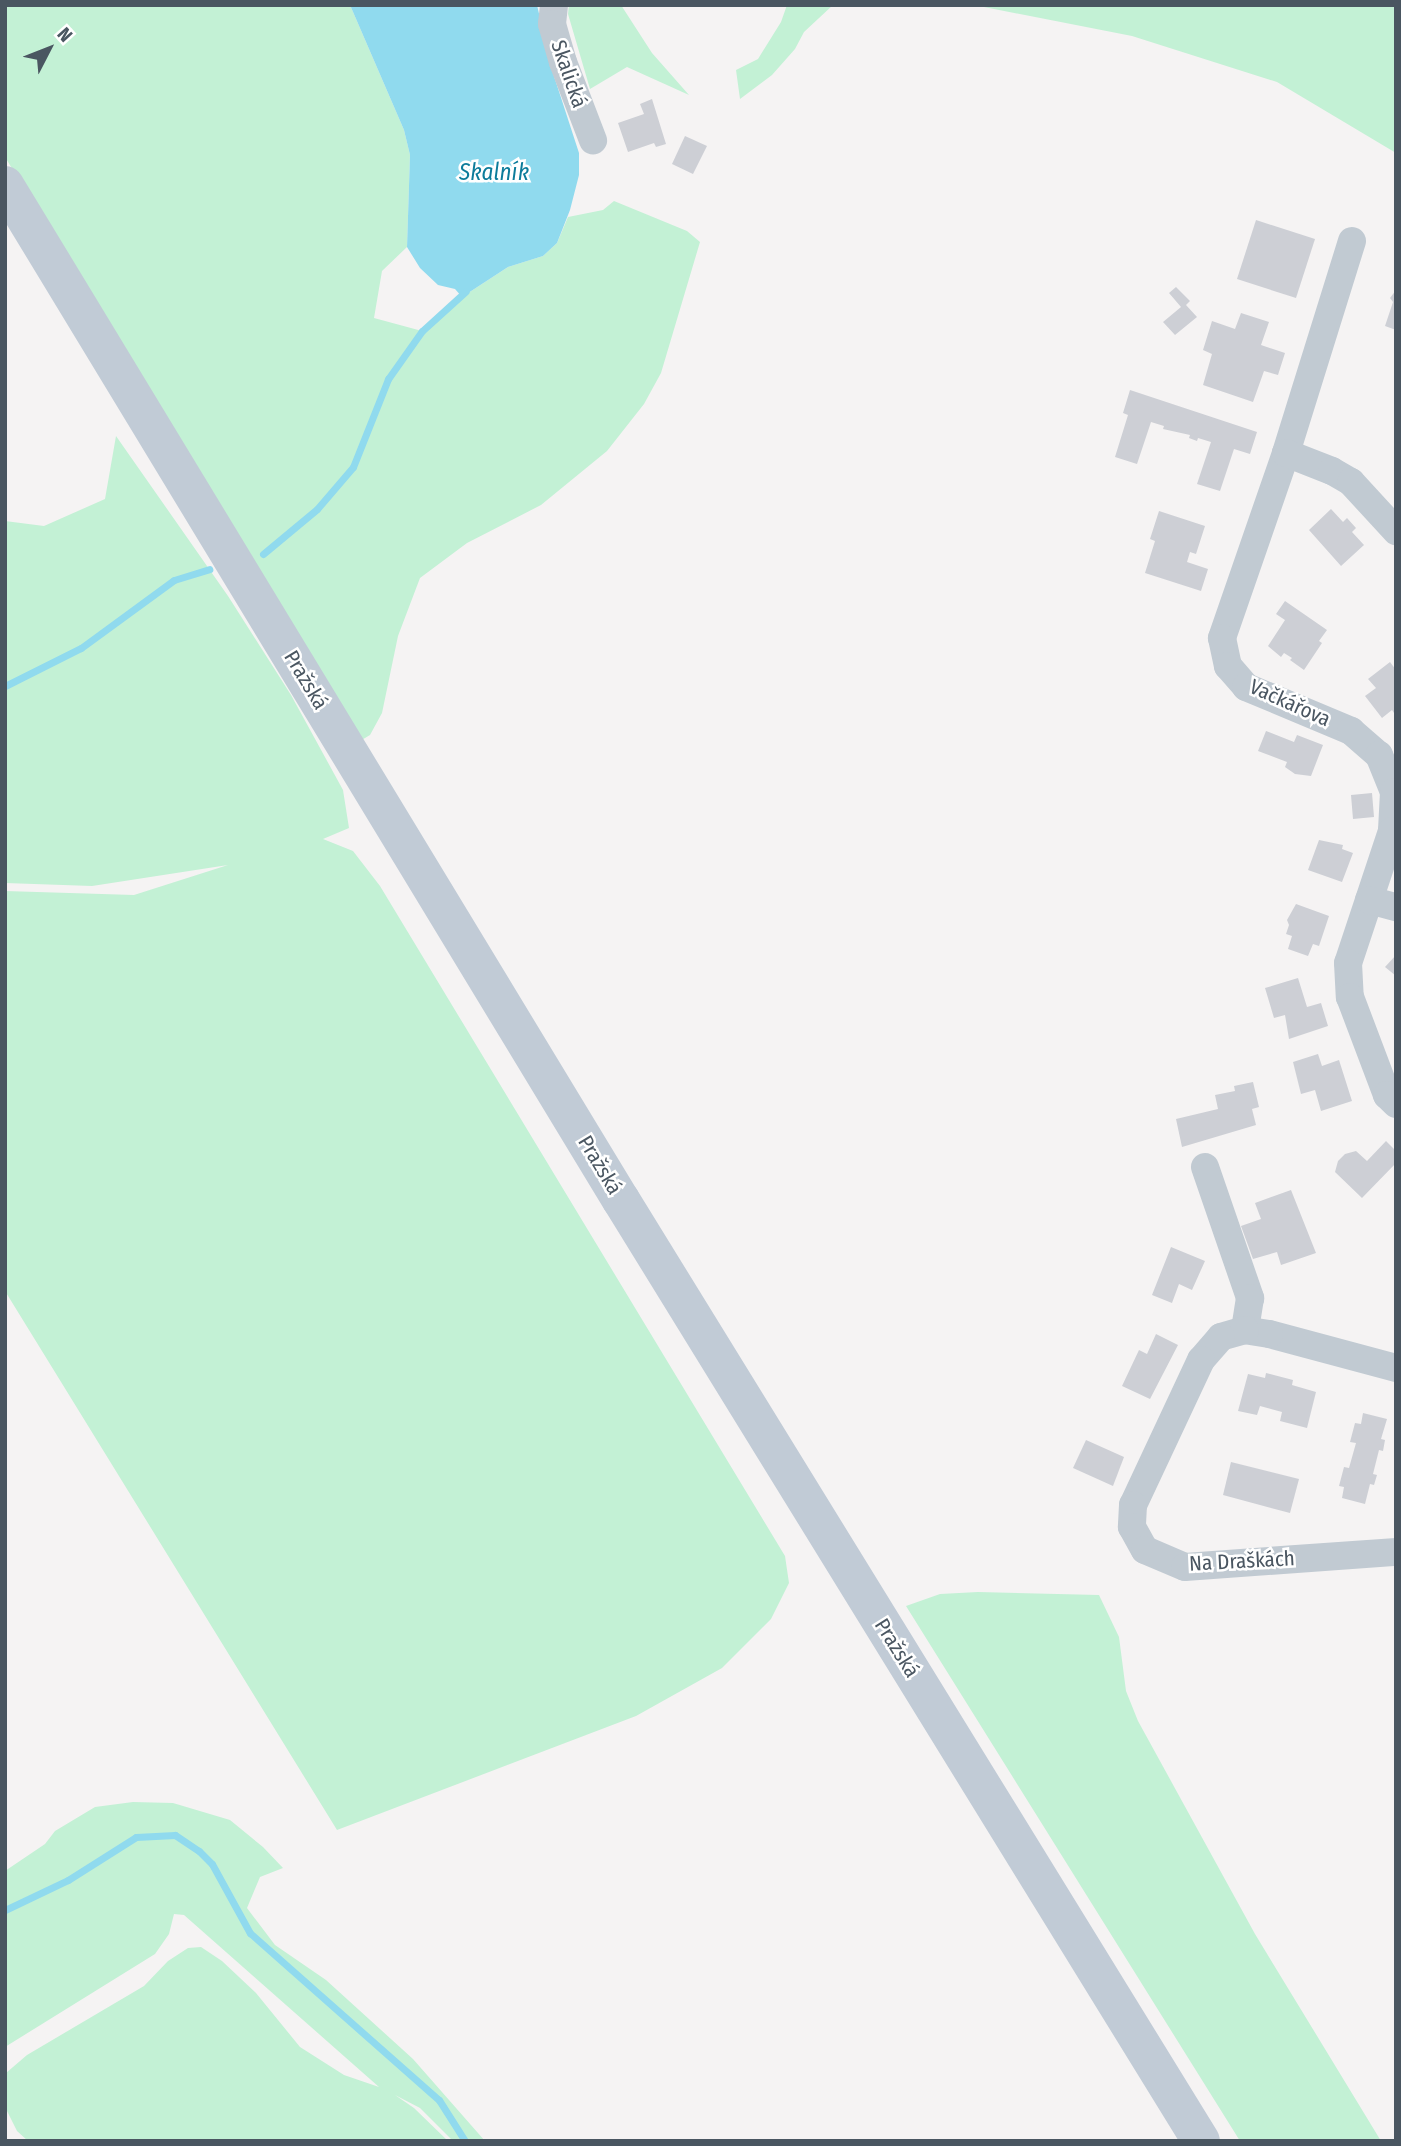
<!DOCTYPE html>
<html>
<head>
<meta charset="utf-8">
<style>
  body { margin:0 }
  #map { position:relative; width:1401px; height:2146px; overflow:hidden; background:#f5f3f3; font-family:"Fira Sans Condensed",sans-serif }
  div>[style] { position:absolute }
  .green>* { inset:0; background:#c3f1d5 }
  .water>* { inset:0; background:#90daee }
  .stream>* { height:7px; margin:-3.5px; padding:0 3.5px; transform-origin:3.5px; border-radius:3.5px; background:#90daee }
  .building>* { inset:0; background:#cdcfd5 }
  .street>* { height:28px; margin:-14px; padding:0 14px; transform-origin:14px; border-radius:14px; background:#c1cad2 }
  .secondary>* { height:38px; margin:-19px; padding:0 19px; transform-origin:19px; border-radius:19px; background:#c1cbd6 }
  span { translate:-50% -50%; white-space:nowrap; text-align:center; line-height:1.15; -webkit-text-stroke:5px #fff; paint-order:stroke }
  .street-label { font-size:21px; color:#4a5661 }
  .water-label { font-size:23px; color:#0c7c9b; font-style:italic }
  .frame { position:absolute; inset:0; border:7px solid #4a5661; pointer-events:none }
  .north { position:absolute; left:14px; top:14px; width:70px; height:70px; -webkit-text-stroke:5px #fff; paint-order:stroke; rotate:48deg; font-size:19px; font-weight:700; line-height:28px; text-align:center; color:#4a5661 }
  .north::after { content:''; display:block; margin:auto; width:24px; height:32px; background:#4a5661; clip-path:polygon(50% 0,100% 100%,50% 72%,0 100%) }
</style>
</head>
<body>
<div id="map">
  <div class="green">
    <div style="clip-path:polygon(5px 5px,350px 5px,404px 130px,410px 155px,407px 247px,382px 271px,374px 318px,422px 331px,462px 297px,508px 267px,543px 256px,557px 243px,568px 217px,603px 210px,614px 201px,687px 231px,700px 242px,661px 373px,644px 404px,607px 451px,541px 505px,467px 543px,420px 578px,398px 636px,382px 713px,370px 735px,360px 741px,5px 157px)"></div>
    <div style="clip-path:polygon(569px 5px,621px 5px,652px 53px,689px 95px,627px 67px,590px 89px,568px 14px)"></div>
    <div style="clip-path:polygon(787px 5px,833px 5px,804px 32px,795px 49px,772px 75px,740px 99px,736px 70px,758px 59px,781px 22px)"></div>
    <div style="clip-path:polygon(974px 5px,1396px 5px,1396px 153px,1277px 82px,1132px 36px)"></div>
    <div style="clip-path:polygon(116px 436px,228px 596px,291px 695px,343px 790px,349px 828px,323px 839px,353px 851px,380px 886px,785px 1556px,789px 1583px,771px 1619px,722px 1668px,636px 1716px,337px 1830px,5px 1291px,5px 891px,134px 895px,228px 865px,92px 886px,5px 883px,5px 521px,44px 526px,105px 499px)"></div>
    <div style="clip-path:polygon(978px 1592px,1099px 1595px,1119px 1637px,1126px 1691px,1138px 1721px,1255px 1934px,1381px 2141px,1240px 2141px,906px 1606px,940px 1594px)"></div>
    <div style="clip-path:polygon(133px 1802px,173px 1803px,230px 1820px,263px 1847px,283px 1868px,260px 1877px,247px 1908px,275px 1945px,326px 1980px,413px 2059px,485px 2141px,453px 2141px,420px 2108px,395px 2095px,414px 2108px,448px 2141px,28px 2141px,17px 2131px,5px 2107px,6px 2073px,27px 2055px,144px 1986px,168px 1961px,188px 1948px,201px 1947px,222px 1961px,256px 1993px,300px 2047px,344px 2075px,379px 2087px,184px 1915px,174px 1914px,169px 1934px,155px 1954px,5px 2047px,5px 1871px,45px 1844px,55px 1831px,95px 1807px)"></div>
  </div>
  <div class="water">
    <div style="clip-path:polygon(350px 5px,537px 5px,552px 70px,579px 153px,579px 175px,570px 210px,557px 243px,543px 256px,508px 267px,462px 297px,455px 289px,438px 285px,420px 268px,407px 247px,410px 155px,404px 130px)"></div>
  </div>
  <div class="stream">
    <div style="left:263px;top:554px;width:70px;rotate:-39.8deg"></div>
    <div style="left:317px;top:509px;width:55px;rotate:-49.4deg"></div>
    <div style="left:353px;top:467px;width:95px;rotate:-68.3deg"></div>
    <div style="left:388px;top:379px;width:59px;rotate:-54.7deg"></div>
    <div style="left:422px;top:331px;width:59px;rotate:-42.3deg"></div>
    <div style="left:5px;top:686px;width:85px;rotate:-26.6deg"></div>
    <div style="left:81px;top:648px;width:115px;rotate:-36.2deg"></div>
    <div style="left:174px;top:580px;width:37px;rotate:-17deg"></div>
    <div style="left:5px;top:1910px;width:70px;rotate:-25.5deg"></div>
    <div style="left:68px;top:1880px;width:80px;rotate:-32.3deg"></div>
    <div style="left:136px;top:1837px;width:39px;rotate:-3deg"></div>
    <div style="left:175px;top:1835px;width:29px;rotate:34deg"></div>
    <div style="left:199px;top:1851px;width:18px;rotate:45deg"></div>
    <div style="left:212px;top:1864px;width:79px;rotate:61.2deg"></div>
    <div style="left:250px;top:1933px;width:252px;rotate:41.5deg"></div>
    <div style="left:439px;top:2100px;width:49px;rotate:57.6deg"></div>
  </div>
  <div class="building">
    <div style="clip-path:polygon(652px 99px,666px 144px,656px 147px,654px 143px,628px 152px,618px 123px,644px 114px,640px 104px)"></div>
    <div style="clip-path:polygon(685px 136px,707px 146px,693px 174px,672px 164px)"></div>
    <div style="clip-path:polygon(1256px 220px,1315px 239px,1296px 298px,1237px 279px)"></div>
    <div style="clip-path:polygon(1176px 287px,1190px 301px,1186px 305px,1197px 317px,1175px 335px,1163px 322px,1181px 307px,1169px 293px)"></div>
    <div style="clip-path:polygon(1396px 290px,1396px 330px,1385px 326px,1393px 302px,1390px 298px)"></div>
    <div style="clip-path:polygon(1241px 313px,1269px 322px,1261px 345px,1285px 353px,1278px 375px,1264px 371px,1253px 402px,1203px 385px,1212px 354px,1203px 350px,1212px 321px,1235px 329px)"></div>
    <div style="clip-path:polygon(1130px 390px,1257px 432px,1250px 454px,1234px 449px,1220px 491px,1197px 484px,1211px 442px,1198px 438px,1197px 441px,1189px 438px,1190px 435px,1163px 429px,1164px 426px,1151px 422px,1137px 464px,1115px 457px,1128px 415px,1123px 413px)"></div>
    <div style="clip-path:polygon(1331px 509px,1343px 522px,1347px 518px,1356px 528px,1352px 532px,1364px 545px,1341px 566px,1309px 530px)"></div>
    <div style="clip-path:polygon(1159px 511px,1205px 526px,1196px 554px,1190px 552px,1187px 562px,1208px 569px,1201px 591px,1145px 573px,1155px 541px,1150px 539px)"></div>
    <div style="clip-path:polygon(1285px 601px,1327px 630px,1319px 641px,1322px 643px,1304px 670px,1290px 660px,1292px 658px,1284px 653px,1281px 657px,1268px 646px,1285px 620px,1276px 614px)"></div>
    <div style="clip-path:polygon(1390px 662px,1396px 670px,1396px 716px,1392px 710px,1382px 718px,1365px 696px,1376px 688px,1368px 679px)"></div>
    <div style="clip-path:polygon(1266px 731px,1294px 742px,1297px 735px,1323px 745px,1311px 776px,1295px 774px,1285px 767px,1287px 762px,1258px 751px)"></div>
    <div style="clip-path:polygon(1372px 793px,1374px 817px,1353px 819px,1351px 795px)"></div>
    <div style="clip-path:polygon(1319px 840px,1343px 845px,1342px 849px,1353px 853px,1342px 882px,1308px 870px)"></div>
    <div style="clip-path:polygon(1296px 904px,1329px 916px,1319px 946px,1313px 944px,1308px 956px,1288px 949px,1292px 936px,1286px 934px,1289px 925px,1287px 920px)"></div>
    <div style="clip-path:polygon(1396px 955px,1396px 976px,1385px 967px)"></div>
    <div style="clip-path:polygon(1298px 978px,1307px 1007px,1321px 1003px,1328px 1026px,1289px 1039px,1285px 1015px,1274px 1018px,1265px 988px)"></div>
    <div style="clip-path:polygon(1318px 1054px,1322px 1066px,1339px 1060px,1352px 1101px,1321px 1111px,1315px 1090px,1301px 1094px,1293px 1062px)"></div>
    <div style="clip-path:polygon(1253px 1082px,1259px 1107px,1252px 1109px,1256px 1125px,1182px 1147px,1176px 1119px,1218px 1109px,1215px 1095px,1235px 1091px,1234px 1086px)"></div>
    <div style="clip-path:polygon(1386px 1141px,1396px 1151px,1396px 1163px,1362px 1198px,1335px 1172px,1338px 1161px,1345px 1154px,1356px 1151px,1367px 1161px)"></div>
    <div style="clip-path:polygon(1291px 1190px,1316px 1253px,1281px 1265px,1277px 1252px,1253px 1259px,1241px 1226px,1261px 1219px,1255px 1203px)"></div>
    <div style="clip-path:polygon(1171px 1247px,1205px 1261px,1192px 1290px,1179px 1284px,1172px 1303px,1152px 1295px)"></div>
    <div style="clip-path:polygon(1156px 1334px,1178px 1345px,1150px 1399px,1122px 1386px,1139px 1350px,1147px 1354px)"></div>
    <div style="clip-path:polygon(1266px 1373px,1293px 1380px,1292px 1385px,1316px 1392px,1307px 1428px,1280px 1421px,1282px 1412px,1260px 1406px,1257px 1415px,1238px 1411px,1248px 1374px,1265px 1378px)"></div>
    <div style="clip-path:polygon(1363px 1413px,1387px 1419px,1381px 1439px,1385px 1440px,1383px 1451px,1379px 1450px,1373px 1474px,1377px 1475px,1374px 1485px,1370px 1484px,1365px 1504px,1342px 1498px,1344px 1487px,1339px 1486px,1344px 1467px,1349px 1468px,1356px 1443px,1350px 1442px,1355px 1423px,1361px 1424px)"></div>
    <div style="clip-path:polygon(1086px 1440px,1124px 1457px,1113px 1486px,1073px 1468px)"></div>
    <div style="clip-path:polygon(1231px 1462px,1299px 1479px,1290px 1513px,1223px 1495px)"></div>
  </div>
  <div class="street">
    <div style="left:554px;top:5px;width:19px;rotate:96deg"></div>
    <div style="left:552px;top:24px;width:40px;rotate:74deg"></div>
    <div style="left:563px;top:62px;width:84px;rotate:69deg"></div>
    <div style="left:1352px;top:241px;width:222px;rotate:107.3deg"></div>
    <div style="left:1286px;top:453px;width:196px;rotate:109.1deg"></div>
    <div style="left:1222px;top:638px;width:29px;rotate:78deg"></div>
    <div style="left:1228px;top:666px;width:28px;rotate:49deg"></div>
    <div style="left:1246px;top:687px;width:114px;rotate:22.7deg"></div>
    <div style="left:1351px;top:731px;width:37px;rotate:41deg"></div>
    <div style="left:1379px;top:755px;width:40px;rotate:68deg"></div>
    <div style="left:1394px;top:792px;width:39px;rotate:93deg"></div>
    <div style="left:1392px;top:831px;width:139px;rotate:108.4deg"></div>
    <div style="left:1348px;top:963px;width:34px;rotate:87deg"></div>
    <div style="left:1350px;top:997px;width:105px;rotate:69.3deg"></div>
    <div style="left:1387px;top:1095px;width:13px;rotate:45deg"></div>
    <div style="left:1286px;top:453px;width:49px;rotate:21.4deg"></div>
    <div style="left:1332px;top:471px;width:22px;rotate:30deg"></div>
    <div style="left:1351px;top:482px;width:67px;rotate:47.4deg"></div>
    <div style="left:1369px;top:900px;width:28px;rotate:15deg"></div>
    <div style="left:1205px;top:1167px;width:139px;rotate:71deg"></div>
    <div style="left:1250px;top:1298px;width:32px;rotate:99deg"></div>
    <div style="left:1396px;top:1368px;width:131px;rotate:-165deg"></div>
    <div style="left:1269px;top:1334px;width:24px;rotate:-171deg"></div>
    <div style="left:1245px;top:1330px;width:25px;rotate:164deg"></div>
    <div style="left:1221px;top:1337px;width:30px;rotate:131deg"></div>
    <div style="left:1201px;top:1360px;width:160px;rotate:115.1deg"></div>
    <div style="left:1133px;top:1505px;width:22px;rotate:93deg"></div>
    <div style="left:1132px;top:1527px;width:26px;rotate:61deg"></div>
    <div style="left:1145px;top:1550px;width:43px;rotate:23deg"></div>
    <div style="left:1185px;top:1567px;width:212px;rotate:-4.1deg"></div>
  </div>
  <div class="secondary">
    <div style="left:5px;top:185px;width:1187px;rotate:58.75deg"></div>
    <div style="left:621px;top:1200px;width:1105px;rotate:58.35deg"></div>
  </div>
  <div class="street-label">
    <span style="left:569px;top:74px;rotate:71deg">Skalická</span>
    <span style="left:306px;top:680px;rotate:59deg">Pražská</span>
    <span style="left:1290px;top:703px;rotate:24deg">Vačkářova</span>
    <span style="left:600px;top:1165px;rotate:59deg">Pražská</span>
    <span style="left:1242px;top:1561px;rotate:-3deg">Na Draškách</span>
    <span style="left:897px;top:1648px;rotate:58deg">Pražská</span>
  </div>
  <div class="water-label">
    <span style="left:494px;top:172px">Skalník</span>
  </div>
  <div class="frame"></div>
  <div class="north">N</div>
</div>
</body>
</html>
